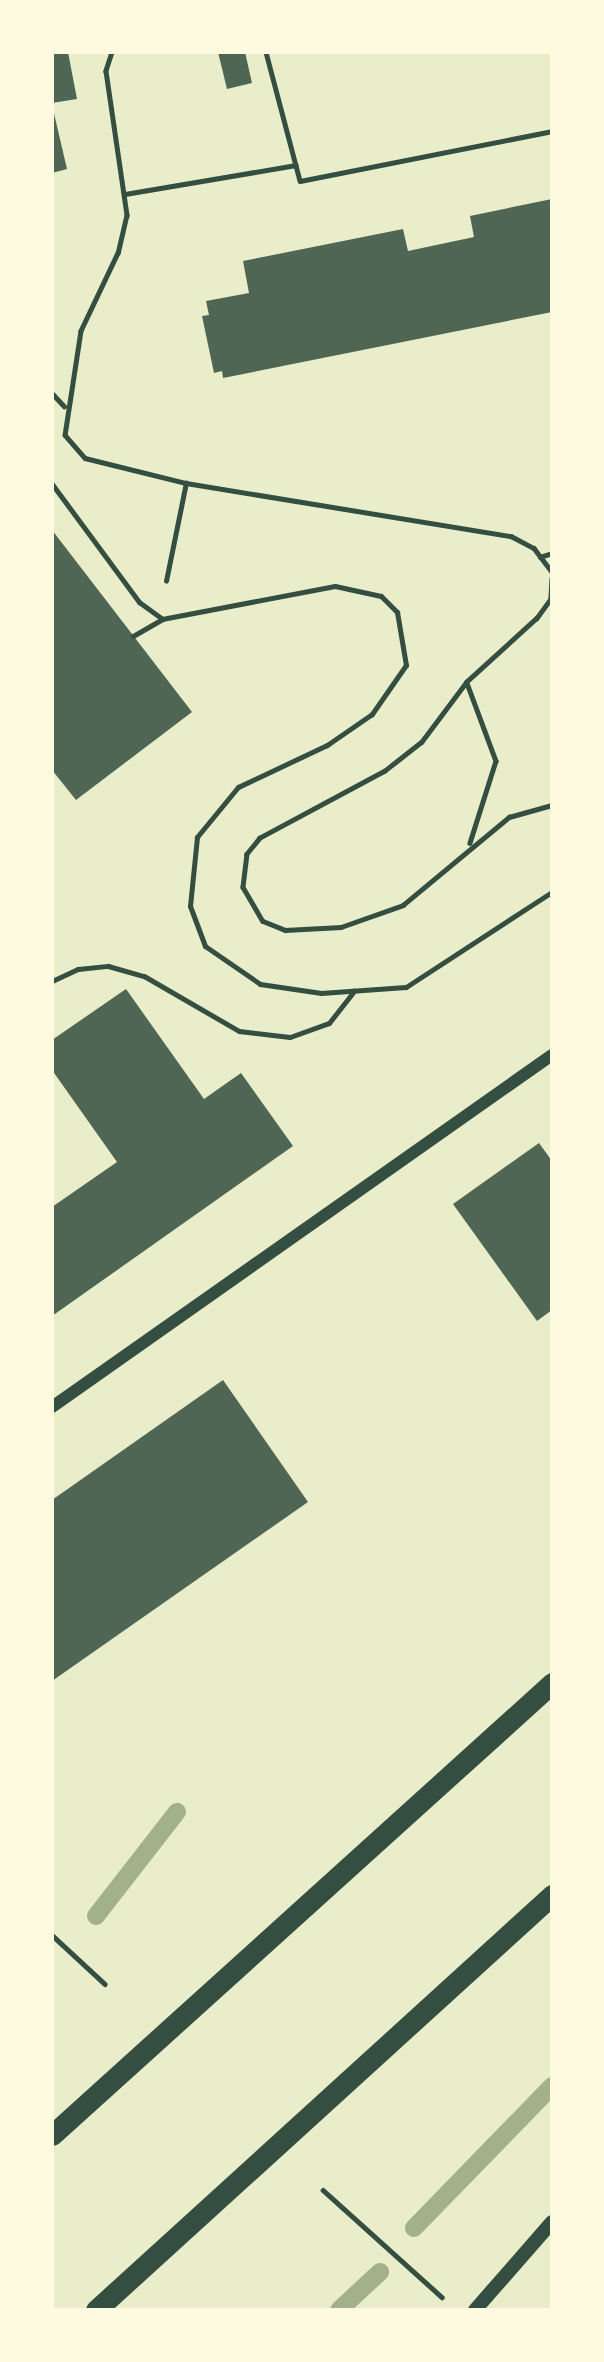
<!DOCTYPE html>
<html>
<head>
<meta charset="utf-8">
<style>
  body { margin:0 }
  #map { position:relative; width:604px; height:2362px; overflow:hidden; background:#e9edc9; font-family:Figtree,sans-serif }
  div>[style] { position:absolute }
  .stream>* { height:18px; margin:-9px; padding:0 9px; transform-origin:9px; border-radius:9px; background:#a3b18a }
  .building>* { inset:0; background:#4f6655 }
  .path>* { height:4.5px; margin:-2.25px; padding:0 2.25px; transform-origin:2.25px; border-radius:2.25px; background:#344e41 }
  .service>* { height:5px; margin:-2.5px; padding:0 2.5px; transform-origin:2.5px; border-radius:2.5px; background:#344e41 }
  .tertiary>* { height:12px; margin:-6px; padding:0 6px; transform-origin:6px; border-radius:6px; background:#344e41 }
  .secondary>* { height:14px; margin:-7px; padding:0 7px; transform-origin:7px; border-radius:7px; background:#344e41 }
  .motorway>* { height:21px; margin:-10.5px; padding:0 10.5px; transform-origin:10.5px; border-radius:10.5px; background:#344e41 }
  span { translate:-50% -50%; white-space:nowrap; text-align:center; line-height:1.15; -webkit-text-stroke:5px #fefae0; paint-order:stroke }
  .frame { position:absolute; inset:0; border:54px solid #fefae0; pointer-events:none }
</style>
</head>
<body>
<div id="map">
  <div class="stream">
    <div style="left:96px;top:1916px;width:132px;rotate:-52.1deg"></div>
    <div style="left:414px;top:2228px;width:198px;rotate:-45.8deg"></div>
    <div style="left:339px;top:2310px;width:56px;rotate:-42.8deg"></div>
  </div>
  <div class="building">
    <div style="clip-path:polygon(52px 52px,68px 52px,77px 99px,52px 103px)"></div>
    <div style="clip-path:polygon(218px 52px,245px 52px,252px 83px,227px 89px)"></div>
    <div style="clip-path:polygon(52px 105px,67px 169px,52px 173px)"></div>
    <div style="clip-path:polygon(552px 199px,552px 312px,223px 378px,222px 371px,214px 373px,202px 316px,209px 315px,206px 301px,249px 293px,243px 261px,403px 229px,408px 251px,474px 237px,470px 216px)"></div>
    <div style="clip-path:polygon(52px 530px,192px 712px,76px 800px,52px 770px)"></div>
    <div style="clip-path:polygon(126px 989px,204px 1099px,241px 1073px,293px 1146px,52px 1316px,52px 1207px,117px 1162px,52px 1070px,52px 1040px)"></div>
    <div style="clip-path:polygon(539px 1143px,552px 1161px,552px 1310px,537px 1321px,453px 1204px)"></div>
    <div style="clip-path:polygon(223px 1380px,308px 1502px,52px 1681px,52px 1500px)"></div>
  </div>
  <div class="path">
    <div style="left:112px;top:52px;width:20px;rotate:108deg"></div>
    <div style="left:106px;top:71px;width:146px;rotate:81.7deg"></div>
    <div style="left:127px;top:215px;width:39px;rotate:103deg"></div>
    <div style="left:118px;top:253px;width:86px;rotate:115.4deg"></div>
    <div style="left:81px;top:331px;width:105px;rotate:98.7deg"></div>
    <div style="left:65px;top:435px;width:30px;rotate:49deg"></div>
    <div style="left:85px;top:458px;width:104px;rotate:13.9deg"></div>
    <div style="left:186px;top:483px;width:329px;rotate:9.3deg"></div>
    <div style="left:511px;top:536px;width:26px;rotate:28deg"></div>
    <div style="left:534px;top:548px;width:30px;rotate:53deg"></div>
    <div style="left:266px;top:52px;width:133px;rotate:75.2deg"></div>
    <div style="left:300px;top:181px;width:257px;rotate:-11.2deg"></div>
    <div style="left:125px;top:194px;width:173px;rotate:-9.6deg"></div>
    <div style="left:52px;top:393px;width:18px;rotate:47deg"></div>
    <div style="left:540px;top:557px;width:13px;rotate:-18deg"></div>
    <div style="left:552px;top:578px;width:21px;rotate:93deg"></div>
    <div style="left:551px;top:599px;width:24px;rotate:126deg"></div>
    <div style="left:537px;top:618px;width:95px;rotate:137.6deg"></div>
    <div style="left:467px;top:682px;width:75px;rotate:126.9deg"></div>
    <div style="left:422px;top:742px;width:47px;rotate:141.9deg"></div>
    <div style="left:385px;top:771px;width:142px;rotate:151.8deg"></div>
    <div style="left:260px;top:838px;width:21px;rotate:129deg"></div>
    <div style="left:247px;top:854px;width:33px;rotate:97deg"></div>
    <div style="left:243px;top:887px;width:39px;rotate:60deg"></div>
    <div style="left:263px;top:921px;width:24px;rotate:22deg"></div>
    <div style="left:285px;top:930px;width:56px;rotate:-3.1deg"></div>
    <div style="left:341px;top:927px;width:66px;rotate:-19.5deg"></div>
    <div style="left:403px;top:905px;width:138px;rotate:-39.7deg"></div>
    <div style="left:509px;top:817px;width:45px;rotate:-15.6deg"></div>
    <div style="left:166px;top:581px;width:100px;rotate:-78.5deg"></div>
    <div style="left:467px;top:683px;width:83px;rotate:69.6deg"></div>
    <div style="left:496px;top:761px;width:86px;rotate:107.6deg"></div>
    <div style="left:52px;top:1935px;width:72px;rotate:42.8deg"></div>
    <div style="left:323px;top:2190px;width:160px;rotate:42deg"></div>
  </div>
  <div class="service">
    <div style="left:52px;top:484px;width:147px;rotate:53.6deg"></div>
    <div style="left:139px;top:602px;width:29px;rotate:36deg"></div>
    <div style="left:162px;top:619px;width:176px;rotate:-10.8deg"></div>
    <div style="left:335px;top:586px;width:47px;rotate:12.3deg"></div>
    <div style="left:381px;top:596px;width:23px;rotate:45deg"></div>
    <div style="left:397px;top:612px;width:54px;rotate:80.4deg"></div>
    <div style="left:406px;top:665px;width:60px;rotate:124.8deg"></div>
    <div style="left:372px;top:714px;width:55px;rotate:145.4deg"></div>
    <div style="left:327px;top:745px;width:98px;rotate:154.7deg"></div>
    <div style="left:238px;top:787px;width:65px;rotate:129.4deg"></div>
    <div style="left:197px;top:837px;width:69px;rotate:95.8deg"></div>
    <div style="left:190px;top:906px;width:43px;rotate:69.4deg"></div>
    <div style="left:205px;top:946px;width:67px;rotate:34.6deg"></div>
    <div style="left:260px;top:984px;width:62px;rotate:8.4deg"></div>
    <div style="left:321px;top:993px;width:85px;rotate:-4deg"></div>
    <div style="left:406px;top:987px;width:174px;rotate:-33.1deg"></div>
    <div style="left:133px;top:636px;width:34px;rotate:-30deg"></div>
    <div style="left:52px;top:981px;width:29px;rotate:-25deg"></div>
    <div style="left:78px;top:969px;width:30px;rotate:-6deg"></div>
    <div style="left:108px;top:966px;width:37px;rotate:16deg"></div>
    <div style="left:144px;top:976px;width:110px;rotate:30.1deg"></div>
    <div style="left:239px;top:1031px;width:51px;rotate:6.7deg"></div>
    <div style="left:290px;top:1037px;width:41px;rotate:-19.7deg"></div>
    <div style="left:329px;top:1023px;width:41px;rotate:-52deg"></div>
  </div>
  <div class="tertiary">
    <div style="left:52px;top:1407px;width:611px;rotate:-35.15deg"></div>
  </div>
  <div class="secondary">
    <div style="left:475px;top:2310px;width:117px;rotate:-48.8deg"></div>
  </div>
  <div class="motorway">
    <div style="left:52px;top:2135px;width:674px;rotate:-42.11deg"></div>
    <div style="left:96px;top:2310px;width:617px;rotate:-42.3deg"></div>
  </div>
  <div class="frame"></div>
</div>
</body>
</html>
